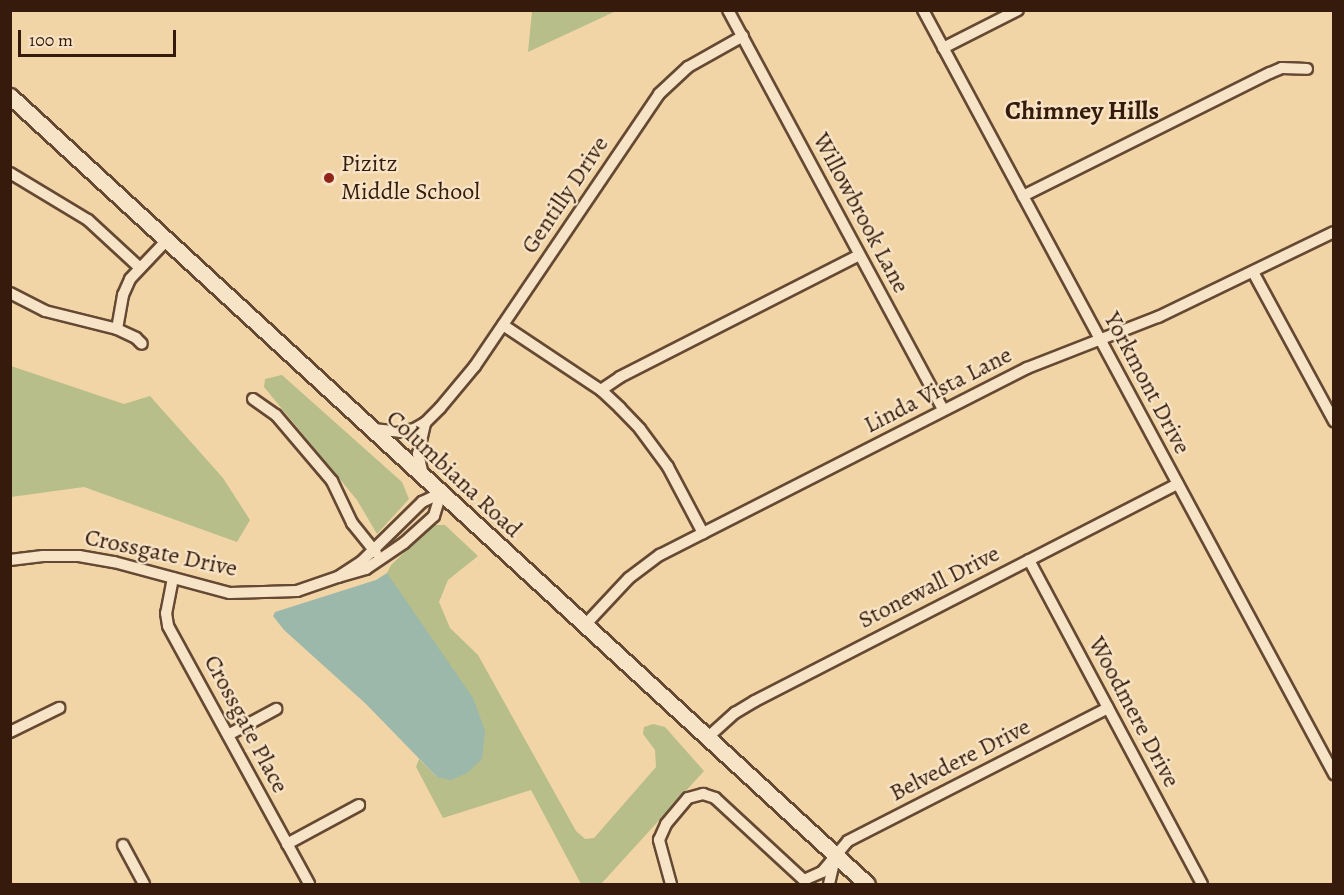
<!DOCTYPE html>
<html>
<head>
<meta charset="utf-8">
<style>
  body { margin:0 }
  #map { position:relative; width:1344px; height:895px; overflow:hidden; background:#f2d5a7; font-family:Alegreya,serif }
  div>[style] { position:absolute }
  .green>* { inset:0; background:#b7be89 }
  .water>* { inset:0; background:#9bb8ab }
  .roads { filter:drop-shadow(2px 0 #654933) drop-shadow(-2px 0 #654933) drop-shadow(0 2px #654933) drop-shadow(0 -2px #654933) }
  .street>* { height:10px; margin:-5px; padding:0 5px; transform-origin:5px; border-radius:5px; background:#f7e4c6 }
  .secondary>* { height:15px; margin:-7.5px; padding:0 7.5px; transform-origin:7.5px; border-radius:7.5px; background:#f7e4c6 }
  .dots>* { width:16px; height:16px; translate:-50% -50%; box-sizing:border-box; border:3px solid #f7e4c6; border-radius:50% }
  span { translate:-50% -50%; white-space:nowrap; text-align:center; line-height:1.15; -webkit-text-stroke:4.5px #f7e4c6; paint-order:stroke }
  .poi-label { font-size:24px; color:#361a0c }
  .left { translate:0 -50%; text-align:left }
  .street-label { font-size:24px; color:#361a0c }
  .neighbourhood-label { font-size:26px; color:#361a0c; font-weight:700 }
  .frame { position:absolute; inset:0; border:12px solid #361a0c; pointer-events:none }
  .scale { position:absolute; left:18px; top:30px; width:158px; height:27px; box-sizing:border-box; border:3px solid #361a0c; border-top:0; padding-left:8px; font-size:18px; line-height:21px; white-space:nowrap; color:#361a0c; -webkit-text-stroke:4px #f7e4c6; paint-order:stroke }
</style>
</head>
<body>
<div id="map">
  <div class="green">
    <div style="clip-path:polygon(532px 11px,532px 10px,616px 11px,528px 52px)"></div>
    <div style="clip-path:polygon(11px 366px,124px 404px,150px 396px,223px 478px,250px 520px,237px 542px,84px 487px,11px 497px)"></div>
    <div style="clip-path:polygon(282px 375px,402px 482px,409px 499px,377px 534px,357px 500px,264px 387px,265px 379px)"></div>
    <div style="clip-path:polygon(434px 525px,445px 525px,478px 556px,448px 580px,439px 602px,450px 628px,478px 655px,576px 831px,585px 839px,594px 838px,656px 767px,655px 750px,643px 734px,644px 727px,653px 724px,665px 727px,704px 771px,601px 884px,581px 884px,531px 790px,443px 818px,416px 767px,419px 759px,437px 777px,387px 573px,391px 565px)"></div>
  </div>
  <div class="water">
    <div style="clip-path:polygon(387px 573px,473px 698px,485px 731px,482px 759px,467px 773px,451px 780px,437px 777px,366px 704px,284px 630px,273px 616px,275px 612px,376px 580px)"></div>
  </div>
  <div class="roads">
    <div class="street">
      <div style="left:728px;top:10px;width:454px;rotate:61.7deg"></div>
      <div style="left:923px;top:10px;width:868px;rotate:61.72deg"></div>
      <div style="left:943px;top:48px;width:84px;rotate:-26.9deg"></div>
      <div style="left:10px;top:173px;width:91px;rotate:31.1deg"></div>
      <div style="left:88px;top:220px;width:69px;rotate:42.7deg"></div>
      <div style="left:1023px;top:196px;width:276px;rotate:-26.5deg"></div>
      <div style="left:1270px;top:73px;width:13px;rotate:-23deg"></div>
      <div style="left:1282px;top:68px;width:25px;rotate:2deg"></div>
      <div style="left:1253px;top:272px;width:170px;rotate:61.5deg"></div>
      <div style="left:10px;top:293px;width:39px;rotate:27deg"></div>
      <div style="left:45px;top:311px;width:74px;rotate:14deg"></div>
      <div style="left:117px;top:329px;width:21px;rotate:25deg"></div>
      <div style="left:136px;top:338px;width:8px;rotate:45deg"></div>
      <div style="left:503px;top:325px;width:118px;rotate:33.6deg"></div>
      <div style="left:601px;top:390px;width:26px;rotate:43deg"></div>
      <div style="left:620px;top:408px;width:29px;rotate:46deg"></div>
      <div style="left:640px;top:429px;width:47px;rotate:53.6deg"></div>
      <div style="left:668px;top:467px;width:75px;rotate:62.1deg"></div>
      <div style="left:117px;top:329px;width:35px;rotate:-80deg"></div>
      <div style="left:123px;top:295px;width:17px;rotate:-66deg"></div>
      <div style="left:130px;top:279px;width:55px;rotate:-46.5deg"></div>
      <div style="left:601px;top:390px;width:23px;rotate:-34deg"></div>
      <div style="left:620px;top:377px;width:268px;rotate:-27deg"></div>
      <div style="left:253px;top:399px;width:28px;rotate:35deg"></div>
      <div style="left:276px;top:415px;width:87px;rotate:49.7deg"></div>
      <div style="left:332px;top:481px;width:47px;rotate:64.5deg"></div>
      <div style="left:352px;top:523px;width:38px;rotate:51deg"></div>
      <div style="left:373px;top:429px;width:27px;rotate:6deg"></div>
      <div style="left:400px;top:432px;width:14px;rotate:-12deg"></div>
      <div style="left:414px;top:429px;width:13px;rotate:-29deg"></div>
      <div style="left:425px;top:423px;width:21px;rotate:-45deg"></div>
      <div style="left:440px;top:408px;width:55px;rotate:-50.2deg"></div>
      <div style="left:475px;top:366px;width:328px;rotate:-55.9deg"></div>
      <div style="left:659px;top:94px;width:40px;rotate:-43deg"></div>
      <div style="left:688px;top:67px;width:63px;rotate:-29.4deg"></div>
      <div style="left:423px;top:475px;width:22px;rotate:-103deg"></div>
      <div style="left:418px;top:454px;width:32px;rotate:-77deg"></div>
      <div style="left:441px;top:493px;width:24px;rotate:107deg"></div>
      <div style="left:434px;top:516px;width:40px;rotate:138deg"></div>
      <div style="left:404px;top:543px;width:46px;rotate:145.6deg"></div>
      <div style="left:366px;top:569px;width:29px;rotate:164deg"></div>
      <div style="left:338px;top:577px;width:27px;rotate:-33deg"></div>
      <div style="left:361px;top:562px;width:86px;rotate:-44.5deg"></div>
      <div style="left:422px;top:502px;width:21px;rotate:-25deg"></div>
      <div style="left:10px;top:560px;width:33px;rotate:-7deg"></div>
      <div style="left:43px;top:556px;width:36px"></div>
      <div style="left:79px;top:556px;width:36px;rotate:10deg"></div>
      <div style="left:114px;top:562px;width:120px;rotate:15deg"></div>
      <div style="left:230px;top:593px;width:67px;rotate:-1.7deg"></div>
      <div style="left:297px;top:591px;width:43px;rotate:-18.9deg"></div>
      <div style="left:1029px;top:560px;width:367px;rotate:61.9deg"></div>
      <div style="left:173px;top:578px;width:36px;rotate:101deg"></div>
      <div style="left:166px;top:613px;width:13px;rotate:81deg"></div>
      <div style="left:168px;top:626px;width:294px;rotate:61.3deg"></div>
      <div style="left:585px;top:625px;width:64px;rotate:-46.9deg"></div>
      <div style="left:629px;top:578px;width:39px;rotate:-37deg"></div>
      <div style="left:660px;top:555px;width:412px;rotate:-27deg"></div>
      <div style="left:1027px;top:368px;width:141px;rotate:-21.3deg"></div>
      <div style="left:1158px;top:317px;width:195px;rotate:-25.8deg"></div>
      <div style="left:10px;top:732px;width:55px;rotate:-26.1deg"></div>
      <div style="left:228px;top:735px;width:55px;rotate:-28.4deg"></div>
      <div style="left:707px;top:738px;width:38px;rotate:-42deg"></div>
      <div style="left:735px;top:713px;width:23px;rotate:-31deg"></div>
      <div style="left:755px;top:701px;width:475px;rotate:-27.2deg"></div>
      <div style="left:287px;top:844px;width:82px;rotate:-28.4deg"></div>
      <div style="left:123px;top:845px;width:44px;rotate:61.7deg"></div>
      <div style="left:671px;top:884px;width:46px;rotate:-105.3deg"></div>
      <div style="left:659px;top:840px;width:17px;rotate:-66deg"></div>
      <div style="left:666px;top:824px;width:34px;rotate:-50deg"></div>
      <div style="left:688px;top:798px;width:16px;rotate:-15deg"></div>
      <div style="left:703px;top:794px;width:13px;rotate:18deg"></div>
      <div style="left:715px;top:798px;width:121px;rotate:42.7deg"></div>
      <div style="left:804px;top:880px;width:20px;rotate:-24deg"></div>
      <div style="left:822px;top:872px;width:40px;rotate:-50deg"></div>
      <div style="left:848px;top:841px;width:292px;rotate:-27.1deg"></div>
      <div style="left:829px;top:884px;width:23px;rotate:-77deg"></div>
    </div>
    <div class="secondary">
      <div style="left:10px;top:96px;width:1164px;rotate:42.6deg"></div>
    </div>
  </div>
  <div class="dots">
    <div style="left:329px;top:178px;background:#8f2418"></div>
  </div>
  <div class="poi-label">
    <span class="left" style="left:341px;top:178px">Pizitz<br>Middle School</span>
  </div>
  <div class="street-label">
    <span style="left:565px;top:195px;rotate:-56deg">Gentilly Drive</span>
    <span style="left:861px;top:213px;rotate:62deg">Willowbrook Lane</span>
    <span style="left:1147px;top:383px;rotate:62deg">Yorkmont Drive</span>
    <span style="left:938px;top:390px;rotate:-27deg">Linda Vista Lane</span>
    <span style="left:454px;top:474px;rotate:43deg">Columbiana Road</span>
    <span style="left:161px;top:553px;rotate:12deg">Crossgate Drive</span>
    <span style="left:929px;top:587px;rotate:-27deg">Stonewall Drive</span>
    <span style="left:1134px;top:712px;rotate:62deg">Woodmere Drive</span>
    <span style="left:246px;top:724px;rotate:62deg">Crossgate Place</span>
    <span style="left:960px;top:760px;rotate:-27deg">Belvedere Drive</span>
  </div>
  <div class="neighbourhood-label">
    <span style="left:1082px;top:111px">Chimney Hills</span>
  </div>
  <div class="frame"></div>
  <div class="scale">100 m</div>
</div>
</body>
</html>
